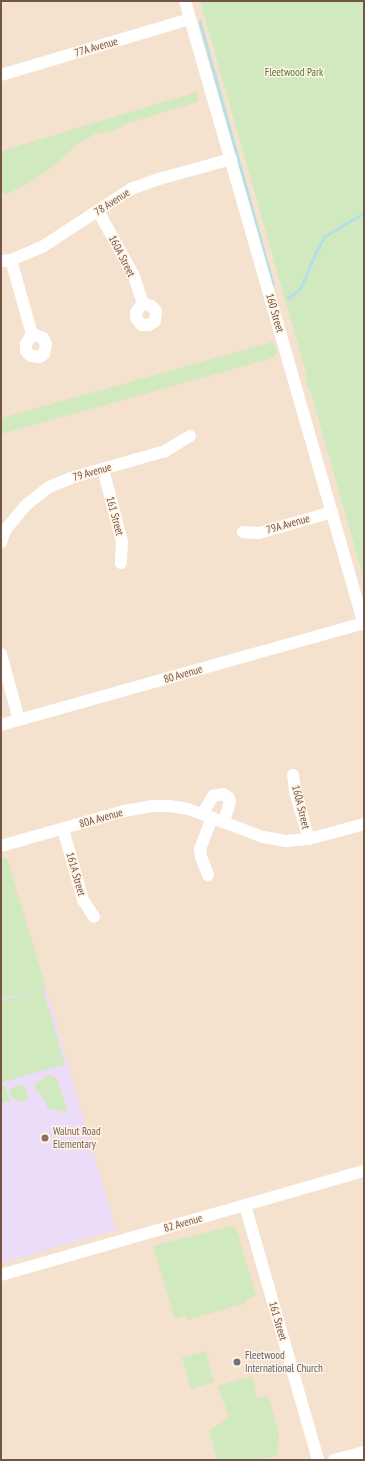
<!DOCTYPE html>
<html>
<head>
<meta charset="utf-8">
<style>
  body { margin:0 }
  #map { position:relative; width:365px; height:1461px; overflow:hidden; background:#fcf0df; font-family:"PT Sans Narrow",sans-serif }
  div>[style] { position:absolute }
  .residential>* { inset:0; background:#f4e1ce }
  .education>* { inset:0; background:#eddcf8 }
  .green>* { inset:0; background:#d1e9be }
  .stream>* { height:2.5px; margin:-1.25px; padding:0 1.25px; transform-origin:1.25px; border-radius:1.25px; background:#b4e0e5 }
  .minor>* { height:12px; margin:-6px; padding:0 6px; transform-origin:6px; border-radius:6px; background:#fff }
  .dots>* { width:11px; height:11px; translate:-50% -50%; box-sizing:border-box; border:2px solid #fff4e5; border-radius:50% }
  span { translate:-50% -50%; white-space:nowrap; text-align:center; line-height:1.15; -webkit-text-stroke:3px #fff4e5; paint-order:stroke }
  .street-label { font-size:11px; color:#725547 }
  .park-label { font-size:11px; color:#53783f }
  .education-label { font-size:11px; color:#785e54 }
  .left { translate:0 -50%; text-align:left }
  .worship-label { font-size:11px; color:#5b616d }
  .frame { position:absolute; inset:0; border:2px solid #725547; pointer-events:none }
</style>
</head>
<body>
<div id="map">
  <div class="residential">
    <div style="clip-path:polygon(1px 1px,200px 1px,364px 579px,364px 1460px,1px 1460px)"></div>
  </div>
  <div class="education">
    <div style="clip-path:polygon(46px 988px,116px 1230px,1px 1263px,1px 999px,34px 989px)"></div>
  </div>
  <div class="green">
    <div style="clip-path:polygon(200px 1px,364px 1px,364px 580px,311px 393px,307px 385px,306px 374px)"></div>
    <div style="clip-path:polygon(197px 92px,198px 102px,128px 123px,116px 130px,95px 134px,76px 145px,63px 158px,29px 183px,7px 194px,1px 194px,1px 151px)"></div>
    <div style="clip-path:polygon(273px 342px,277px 352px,273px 358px,1px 434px,1px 418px)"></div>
    <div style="clip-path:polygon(7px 858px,46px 988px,43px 989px,65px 1064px,1px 1083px,1px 1001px,40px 989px,1px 999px,1px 860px)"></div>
    <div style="clip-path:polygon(49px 1075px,57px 1078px,65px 1103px,67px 1109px,65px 1112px,47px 1108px,44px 1098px,35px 1089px,35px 1084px)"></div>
    <div style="clip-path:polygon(24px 1084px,29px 1100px,22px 1102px,12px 1098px,9px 1089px)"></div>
    <div style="clip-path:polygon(5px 1085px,10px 1101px,1px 1103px,1px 1086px)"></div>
    <div style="clip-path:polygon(232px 1226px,237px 1230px,256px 1296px,246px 1300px,246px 1303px,187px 1320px,186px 1315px,175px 1319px,153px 1246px)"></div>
    <div style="clip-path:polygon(206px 1351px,214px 1382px,191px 1389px,182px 1358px)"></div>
    <div style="clip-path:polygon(252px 1376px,257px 1399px,268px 1396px,279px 1433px,277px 1456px,256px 1460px,217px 1460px,209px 1431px,229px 1417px,218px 1386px)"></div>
  </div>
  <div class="stream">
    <div style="left:200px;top:21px;width:273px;rotate:74.5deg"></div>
    <div style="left:288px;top:298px;width:15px;rotate:-37deg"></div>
    <div style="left:300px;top:289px;width:39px;rotate:-67deg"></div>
    <div style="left:315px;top:253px;width:20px;rotate:-60deg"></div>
    <div style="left:325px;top:236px;width:45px;rotate:-30.5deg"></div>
  </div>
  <div class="minor">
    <div style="left:185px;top:1px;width:649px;rotate:73.99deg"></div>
    <div style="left:1px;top:75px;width:197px;rotate:-16.5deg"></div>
    <div style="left:98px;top:211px;width:74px;rotate:61deg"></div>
    <div style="left:134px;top:276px;width:28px;rotate:72deg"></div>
    <div style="left:143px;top:303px;width:9px;rotate:21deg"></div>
    <div style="left:151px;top:306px;width:7px;rotate:45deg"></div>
    <div style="left:156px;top:311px;width:10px;rotate:96deg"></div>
    <div style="left:155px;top:321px;width:7px;rotate:146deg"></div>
    <div style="left:149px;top:325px;width:7px;rotate:180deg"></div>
    <div style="left:142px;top:325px;width:9px;rotate:-131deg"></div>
    <div style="left:136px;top:318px;width:6px;rotate:-90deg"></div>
    <div style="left:136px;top:312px;width:11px;rotate:-52deg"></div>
    <div style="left:11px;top:260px;width:77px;rotate:74.2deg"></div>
    <div style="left:32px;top:334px;width:12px;rotate:121deg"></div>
    <div style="left:26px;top:344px;width:7px;rotate:90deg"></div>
    <div style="left:26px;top:351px;width:7px;rotate:45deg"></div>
    <div style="left:31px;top:356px;width:8px;rotate:7deg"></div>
    <div style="left:39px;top:357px;width:6px;rotate:-31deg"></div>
    <div style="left:44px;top:354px;width:10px;rotate:-79deg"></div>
    <div style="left:46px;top:344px;width:7px;rotate:-117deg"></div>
    <div style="left:43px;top:338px;width:12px;rotate:-160deg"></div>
    <div style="left:1px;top:261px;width:10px;rotate:-6deg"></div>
    <div style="left:11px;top:260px;width:34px;rotate:-23deg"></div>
    <div style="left:42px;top:247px;width:106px;rotate:-33.1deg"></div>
    <div style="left:131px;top:189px;width:30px;rotate:-20deg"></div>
    <div style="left:159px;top:179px;width:75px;rotate:-15.5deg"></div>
    <div style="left:103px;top:469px;width:75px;rotate:75.4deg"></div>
    <div style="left:122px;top:542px;width:21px;rotate:93deg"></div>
    <div style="left:243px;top:532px;width:16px;rotate:4deg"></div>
    <div style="left:259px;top:533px;width:76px;rotate:-16deg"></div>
    <div style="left:1px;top:542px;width:14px;rotate:-69deg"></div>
    <div style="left:6px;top:529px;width:31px;rotate:-50deg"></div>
    <div style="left:26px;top:505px;width:29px;rotate:-38deg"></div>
    <div style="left:49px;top:487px;width:27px;rotate:-22deg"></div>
    <div style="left:74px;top:477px;width:95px;rotate:-15.9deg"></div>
    <div style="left:165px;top:451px;width:29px;rotate:-31deg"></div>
    <div style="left:1px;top:654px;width:68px;rotate:74.7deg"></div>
    <div style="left:1px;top:725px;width:377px;rotate:-15.7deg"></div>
    <div style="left:293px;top:775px;width:17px;rotate:83deg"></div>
    <div style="left:295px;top:792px;width:49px;rotate:73.4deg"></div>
    <div style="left:203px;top:813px;width:20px;rotate:-60deg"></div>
    <div style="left:213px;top:796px;width:10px;rotate:-11deg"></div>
    <div style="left:223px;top:794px;width:6px;rotate:31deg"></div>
    <div style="left:228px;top:797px;width:5px;rotate:68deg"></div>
    <div style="left:230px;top:802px;width:21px;rotate:107deg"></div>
    <div style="left:63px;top:829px;width:74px;rotate:74.3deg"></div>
    <div style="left:83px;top:900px;width:20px;rotate:57deg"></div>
    <div style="left:1px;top:846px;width:128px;rotate:-15.9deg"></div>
    <div style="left:124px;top:811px;width:27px;rotate:-10deg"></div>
    <div style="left:151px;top:806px;width:19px"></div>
    <div style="left:170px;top:806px;width:18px;rotate:9deg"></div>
    <div style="left:188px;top:809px;width:80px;rotate:20.5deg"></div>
    <div style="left:263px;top:837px;width:23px;rotate:10deg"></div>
    <div style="left:286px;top:841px;width:23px;rotate:-5deg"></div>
    <div style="left:309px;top:839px;width:57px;rotate:-15.3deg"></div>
    <div style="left:208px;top:875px;width:19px;rotate:-111deg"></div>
    <div style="left:201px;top:857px;width:8px;rotate:-97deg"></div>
    <div style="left:200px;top:849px;width:34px;rotate:-69deg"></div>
    <div style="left:245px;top:1205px;width:265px;rotate:74deg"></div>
    <div style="left:1px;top:1275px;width:378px;rotate:-16deg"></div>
    <div style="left:334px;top:1460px;width:31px;rotate:-15deg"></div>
  </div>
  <div class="dots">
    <div style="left:45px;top:1138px;background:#8d6e63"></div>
    <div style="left:237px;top:1362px;background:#6b7280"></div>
  </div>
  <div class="street-label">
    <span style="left:96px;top:47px;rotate:-16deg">77A Avenue</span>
    <span style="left:112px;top:202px;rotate:-33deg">78 Avenue</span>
    <span style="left:122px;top:256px;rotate:63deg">160A Street</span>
    <span style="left:275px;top:313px;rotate:74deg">160 Street</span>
    <span style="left:92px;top:472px;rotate:-16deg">79 Avenue</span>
    <span style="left:115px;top:516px;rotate:75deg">161 Street</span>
    <span style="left:288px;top:524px;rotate:-16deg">79A Avenue</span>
    <span style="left:183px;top:674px;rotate:-16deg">80 Avenue</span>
    <span style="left:301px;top:807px;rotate:76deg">160A Street</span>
    <span style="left:101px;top:818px;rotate:-16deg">80A Avenue</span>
    <span style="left:76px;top:874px;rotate:74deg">161A Street</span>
    <span style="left:183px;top:1223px;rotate:-16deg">82 Avenue</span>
    <span style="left:278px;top:1321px;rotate:74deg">161 Street</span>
  </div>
  <div class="park-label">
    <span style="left:294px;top:72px">Fleetwood Park</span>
  </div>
  <div class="education-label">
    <span class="left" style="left:53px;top:1138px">Walnut Road<br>Elementary</span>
  </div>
  <div class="worship-label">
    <span class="left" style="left:245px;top:1362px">Fleetwood<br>International Church</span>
  </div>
  <div class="frame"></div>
</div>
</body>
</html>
